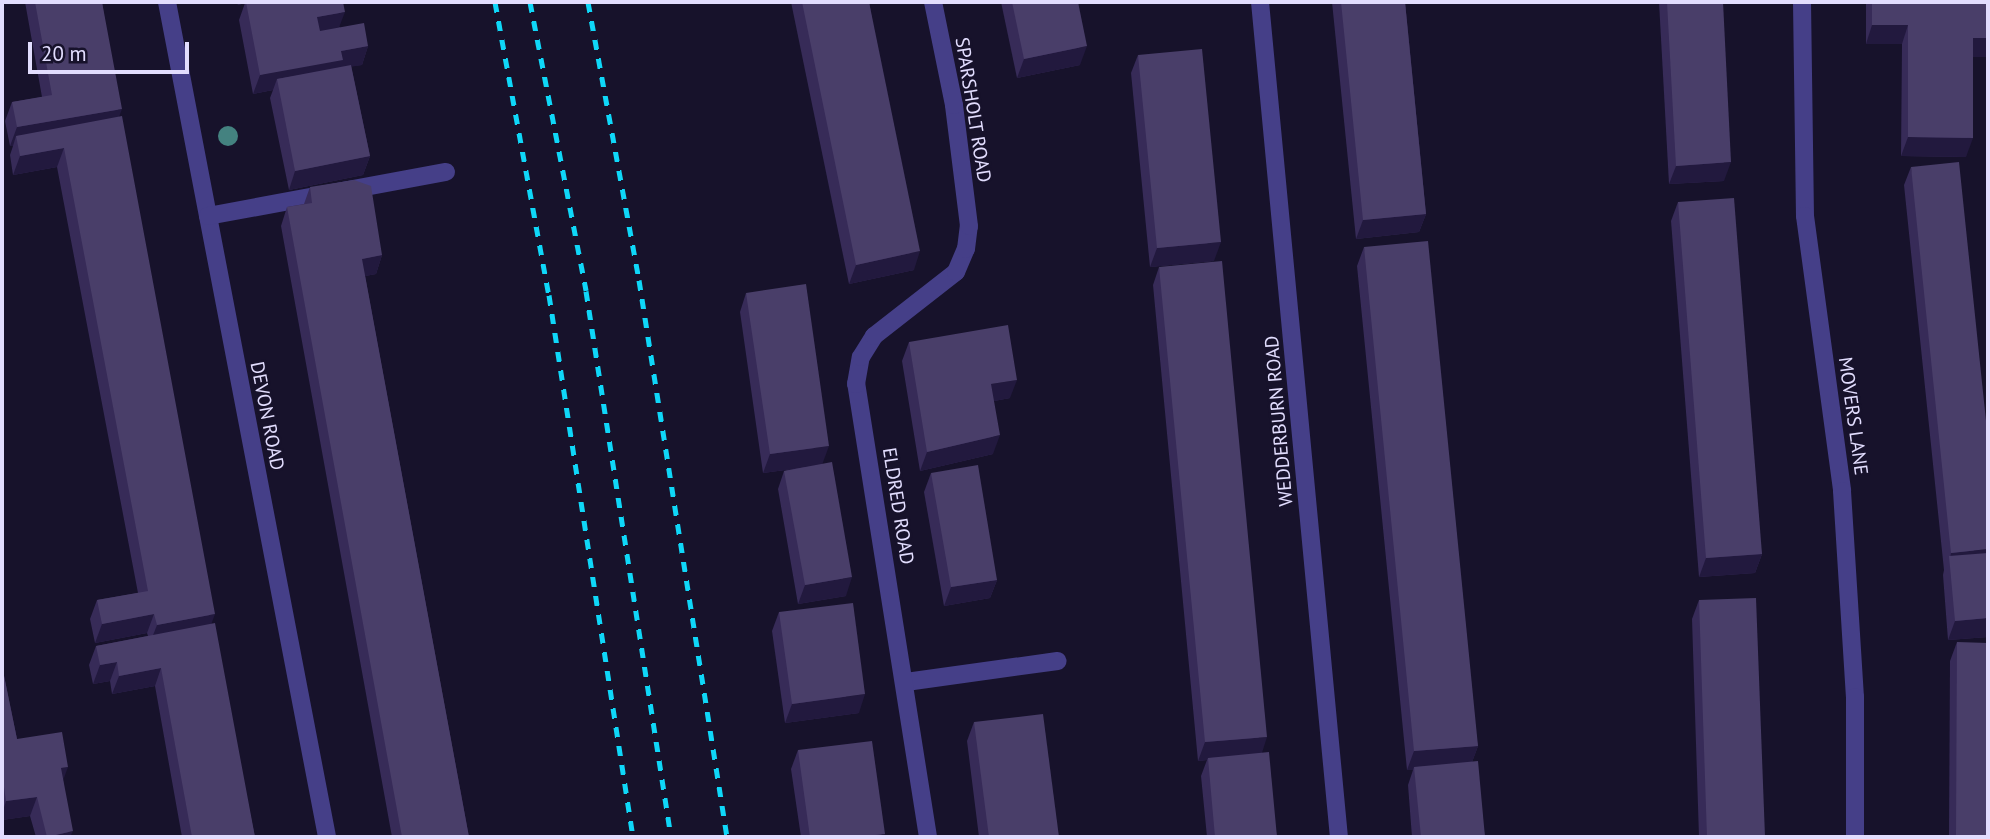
<!DOCTYPE html>
<html>
<head>
<meta charset="utf-8">
<style>
  body { margin:0 }
  #map { position:relative; width:1990px; height:839px; overflow:hidden; background:#17122b; font-family:"PT Sans",sans-serif }
  div>[style] { position:absolute }
  .minor>* { height:18px; margin:-9px; padding:0 9px; transform-origin:9px; border-radius:9px; background:#453f88 }
  .rail>* { height:5px; margin-top:-2.5px; transform-origin:0; background:repeating-linear-gradient(90deg,#0fd7f8 0 10px,transparent 0 19px) }
  .trees>* { width:20px; height:20px; margin:-10px; border-radius:50%; background:#448280 }
  .wall>* { inset:0; background:#372b58 }
  .shaded-wall>* { inset:0; background:#22193e }
  .building>* { inset:0; background:#493e69 }
  span { translate:-50% -50%; white-space:nowrap; text-align:center; line-height:1.15; -webkit-text-stroke:5px #17122b; paint-order:stroke }
  .street-label { font-size:19px; color:#e2ddfe }
  .frame { position:absolute; inset:0; border:4px solid #e2ddfe; pointer-events:none }
  .scale { position:absolute; left:28px; top:42px; width:161px; height:32px; box-sizing:border-box; border:4px solid #e2ddfe; border-top:0; padding-left:9px; font-size:21px; line-height:24px; white-space:nowrap; color:#e2ddfe; -webkit-text-stroke:5px #17122b; paint-order:stroke }
</style>
</head>
<body>
<div id="map">
  <div class="minor">
    <div style="left:167px;top:2px;width:850px;rotate:79.15deg"></div>
    <div style="left:1260px;top:2px;width:839px;rotate:84.6deg"></div>
    <div style="left:1802px;top:2px;width:214px;rotate:89.2deg"></div>
    <div style="left:1805px;top:216px;width:277px;rotate:82.3deg"></div>
    <div style="left:1842px;top:491px;width:206px;rotate:86.4deg"></div>
    <div style="left:1855px;top:697px;width:140px;rotate:90deg"></div>
    <div style="left:208px;top:216px;width:242px;rotate:-10.5deg"></div>
    <div style="left:906px;top:682px;width:153px;rotate:-7.9deg"></div>
    <div style="left:928px;top:837px;width:459px;rotate:-99deg"></div>
    <div style="left:856px;top:384px;width:27px;rotate:-80deg"></div>
    <div style="left:861px;top:357px;width:25px;rotate:-58deg"></div>
    <div style="left:874px;top:336px;width:104px;rotate:-38deg"></div>
    <div style="left:956px;top:272px;width:25px;rotate:-67deg"></div>
    <div style="left:966px;top:249px;width:23px;rotate:-83deg"></div>
    <div style="left:969px;top:226px;width:122px;rotate:-97.1deg"></div>
    <div style="left:954px;top:105px;width:105px;rotate:-101.5deg"></div>
  </div>
  <div class="rail">
    <div style="left:495px;top:2px;width:298px;rotate:79.6deg"></div>
    <div style="left:549px;top:295px;width:548px;rotate:81.19deg"></div>
    <div style="left:530px;top:2px;width:294px;rotate:79deg"></div>
    <div style="left:586px;top:291px;width:553px;rotate:81.15deg"></div>
    <div style="left:588px;top:2px;width:283px;rotate:79.6deg"></div>
    <div style="left:639px;top:280px;width:564px;rotate:81.02deg"></div>
  </div>
  <div class="trees">
    <div style="left:228px;top:136px"></div>
  </div>
  <div class="wall">
    <div style="clip-path:polygon(25px 2px,102px 2px,119px 117px,211px 624px,255px 837px,182px 837px,155px 686px,112px 694px,110px 681px,93px 684px,89px 665px,96px 646px,148px 636px,147px 633px,95px 643px,90px 619px,97px 600px,138px 593px,57px 167px,13px 175px,10px 155px,13px 146px,10px 146px,5px 121px,12px 102px,42px 97px)"></div>
    <div style="clip-path:polygon(237px 2px,343px 2px,339px 27px,368px 46px,362px 65px,351px 66px,370px 156px,363px 175px,289px 190px,270px 98px,273px 90px,253px 94px,239px 20px,245px 3px,238px 5px)"></div>
    <div style="clip-path:polygon(791px 2px,869px 2px,914px 270px,849px 284px)"></div>
    <div style="clip-path:polygon(1001px 2px,1078px 2px,1080px 65px,1017px 78px)"></div>
    <div style="clip-path:polygon(1332px 2px,1405px 2px,1426px 214px,1419px 232px,1356px 239px)"></div>
    <div style="clip-path:polygon(1659px 2px,1723px 2px,1724px 181px,1669px 184px)"></div>
    <div style="clip-path:polygon(1866px 2px,1988px 2px,1988px 57px,1973px 57px,1966px 157px,1901px 156px,1902px 44px,1866px 44px)"></div>
    <div style="clip-path:polygon(1138px 55px,1214px 261px,1150px 267px,1131px 73px)"></div>
    <div style="clip-path:polygon(1911px 167px,1988px 637px,1948px 640px,1943px 575px,1944px 570px,1904px 185px)"></div>
    <div style="clip-path:polygon(310px 187px,382px 255px,376px 274px,365px 276px,469px 837px,392px 837px,281px 226px,287px 207px,304px 204px)"></div>
    <div style="clip-path:polygon(1678px 202px,1762px 554px,1755px 573px,1699px 577px,1671px 221px)"></div>
    <div style="clip-path:polygon(1364px 247px,1478px 746px,1472px 762px,1485px 837px,1412px 837px,1408px 785px,1413px 770px,1407px 770px,1357px 266px)"></div>
    <div style="clip-path:polygon(1159px 267px,1262px 753px,1277px 837px,1207px 837px,1201px 776px,1207px 760px,1198px 761px,1153px 285px)"></div>
    <div style="clip-path:polygon(746px 293px,822px 464px,846px 596px,798px 604px,778px 489px,784px 471px,800px 468px,763px 473px,740px 312px)"></div>
    <div style="clip-path:polygon(909px 342px,1010px 398px,994px 401px,993px 454px,920px 471px,902px 361px)"></div>
    <div style="clip-path:polygon(931px 473px,997px 580px,990px 598px,944px 606px,924px 492px)"></div>
    <div style="clip-path:polygon(1699px 600px,1765px 837px,1699px 837px,1692px 619px)"></div>
    <div style="clip-path:polygon(779px 612px,859px 713px,785px 723px,772px 631px)"></div>
    <div style="clip-path:polygon(1957px 642px,1988px 837px,1949px 837px,1950px 661px)"></div>
    <div style="clip-path:polygon(2px 666px,17px 739px,63px 780px,70px 837px,36px 837px,30px 816px,2px 820px)"></div>
    <div style="clip-path:polygon(974px 722px,1059px 837px,979px 837px,967px 741px)"></div>
    <div style="clip-path:polygon(798px 750px,884px 837px,801px 837px,791px 769px)"></div>
  </div>
  <div class="shaded-wall">
    <div style="clip-path:polygon(239px 2px,246px 2px,245px 3px,238px 5px)"></div>
    <div style="clip-path:polygon(345px 12px,338px 30px,310px 35px,317px 17px)"></div>
    <div style="clip-path:polygon(1872px 25px,1908px 25px,1902px 44px,1866px 44px)"></div>
    <div style="clip-path:polygon(1973px 38px,1988px 38px,1988px 57px,1966px 57px)"></div>
    <div style="clip-path:polygon(368px 46px,362px 65px,277px 79px,273px 90px,253px 94px,260px 75px,341px 51px)"></div>
    <div style="clip-path:polygon(1087px 46px,1080px 65px,1017px 78px,1024px 59px)"></div>
    <div style="clip-path:polygon(122px 109px,115px 128px,16px 136px,13px 146px,10px 146px,17px 127px)"></div>
    <div style="clip-path:polygon(1908px 137px,1973px 138px,1966px 157px,1901px 156px)"></div>
    <div style="clip-path:polygon(64px 148px,57px 167px,13px 175px,20px 156px)"></div>
    <div style="clip-path:polygon(370px 156px,363px 175px,289px 190px,295px 171px)"></div>
    <div style="clip-path:polygon(1731px 162px,1724px 181px,1669px 184px,1676px 166px)"></div>
    <div style="clip-path:polygon(1426px 214px,1419px 232px,1356px 239px,1363px 220px)"></div>
    <div style="clip-path:polygon(1221px 242px,1214px 261px,1150px 267px,1157px 248px)"></div>
    <div style="clip-path:polygon(920px 251px,914px 270px,849px 284px,856px 265px)"></div>
    <div style="clip-path:polygon(382px 255px,376px 274px,355px 278px,362px 259px)"></div>
    <div style="clip-path:polygon(1017px 380px,1010px 398px,984px 403px,991px 384px)"></div>
    <div style="clip-path:polygon(1000px 435px,993px 454px,920px 471px,927px 452px)"></div>
    <div style="clip-path:polygon(829px 446px,822px 465px,763px 473px,770px 454px)"></div>
    <div style="clip-path:polygon(1988px 549px,1988px 567px,1950px 558px,1951px 553px)"></div>
    <div style="clip-path:polygon(1762px 554px,1755px 573px,1699px 577px,1706px 558px)"></div>
    <div style="clip-path:polygon(852px 577px,846px 596px,798px 604px,805px 585px)"></div>
    <div style="clip-path:polygon(997px 580px,990px 598px,944px 606px,951px 587px)"></div>
    <div style="clip-path:polygon(154px 614px,147px 633px,95px 643px,102px 624px)"></div>
    <div style="clip-path:polygon(215px 614px,208px 633px,150px 643px,157px 625px)"></div>
    <div style="clip-path:polygon(1988px 618px,1988px 637px,1948px 640px,1955px 621px)"></div>
    <div style="clip-path:polygon(117px 662px,110px 681px,93px 684px,100px 665px)"></div>
    <div style="clip-path:polygon(161px 668px,155px 686px,112px 694px,119px 676px)"></div>
    <div style="clip-path:polygon(865px 694px,859px 713px,785px 723px,792px 704px)"></div>
    <div style="clip-path:polygon(1267px 737px,1261px 756px,1208px 758px,1207px 760px,1198px 761px,1205px 742px)"></div>
    <div style="clip-path:polygon(1478px 746px,1471px 765px,1414px 767px,1413px 770px,1407px 770px,1414px 751px)"></div>
    <div style="clip-path:polygon(68px 767px,61px 786px,61px 768px)"></div>
    <div style="clip-path:polygon(37px 797px,30px 816px,2px 820px,2px 814px,6px 801px)"></div>
    <div style="clip-path:polygon(73px 831px,70px 837px,47px 837px)"></div>
    <div style="clip-path:polygon(885px 834px,884px 837px,857px 837px)"></div>
  </div>
  <div class="building">
    <div style="clip-path:polygon(35px 2px,102px 2px,122px 109px,17px 127px,12px 102px,52px 95px)"></div>
    <div style="clip-path:polygon(246px 2px,343px 2px,345px 12px,317px 17px,320px 31px,364px 23px,368px 46px,341px 51px,343px 60px,260px 75px)"></div>
    <div style="clip-path:polygon(802px 2px,869px 2px,920px 251px,856px 265px)"></div>
    <div style="clip-path:polygon(1012px 2px,1078px 2px,1087px 46px,1024px 59px)"></div>
    <div style="clip-path:polygon(1341px 2px,1405px 2px,1426px 214px,1363px 220px)"></div>
    <div style="clip-path:polygon(1667px 2px,1723px 2px,1731px 162px,1676px 166px)"></div>
    <div style="clip-path:polygon(1872px 2px,1988px 2px,1988px 38px,1973px 38px,1973px 138px,1908px 137px,1908px 25px,1872px 25px)"></div>
    <div style="clip-path:polygon(1202px 49px,1221px 242px,1157px 248px,1138px 55px)"></div>
    <div style="clip-path:polygon(351px 65px,370px 156px,295px 171px,277px 79px)"></div>
    <div style="clip-path:polygon(122px 116px,215px 614px,157px 625px,154px 614px,102px 624px,97px 600px,148px 591px,64px 148px,20px 156px,16px 136px)"></div>
    <div style="clip-path:polygon(1959px 162px,1988px 440px,1988px 549px,1951px 553px,1911px 167px)"></div>
    <div style="clip-path:polygon(354px 180px,371px 186px,382px 255px,362px 259px,469px 837px,402px 837px,287px 207px,312px 203px,310px 187px)"></div>
    <div style="clip-path:polygon(1734px 198px,1762px 554px,1706px 558px,1678px 202px)"></div>
    <div style="clip-path:polygon(1428px 241px,1478px 746px,1414px 751px,1364px 247px)"></div>
    <div style="clip-path:polygon(1222px 261px,1267px 737px,1205px 742px,1159px 267px)"></div>
    <div style="clip-path:polygon(806px 284px,829px 446px,770px 454px,746px 293px)"></div>
    <div style="clip-path:polygon(1008px 325px,1017px 380px,991px 384px,1000px 435px,927px 452px,909px 342px)"></div>
    <div style="clip-path:polygon(832px 462px,852px 577px,805px 585px,784px 471px)"></div>
    <div style="clip-path:polygon(978px 465px,997px 580px,951px 587px,931px 473px)"></div>
    <div style="clip-path:polygon(1988px 553px,1988px 618px,1955px 621px,1949px 556px)"></div>
    <div style="clip-path:polygon(1756px 598px,1765px 837px,1707px 837px,1699px 600px)"></div>
    <div style="clip-path:polygon(853px 603px,865px 694px,792px 704px,779px 612px)"></div>
    <div style="clip-path:polygon(215px 623px,255px 837px,192px 837px,161px 668px,119px 676px,117px 662px,100px 665px,96px 646px)"></div>
    <div style="clip-path:polygon(1957px 642px,1988px 643px,1988px 837px,1956px 837px)"></div>
    <div style="clip-path:polygon(2px 666px,17px 739px,62px 732px,68px 767px,61px 768px,73px 831px,47px 837px,37px 797px,6px 801px,3px 780px,2px 780px)"></div>
    <div style="clip-path:polygon(1043px 714px,1059px 837px,989px 837px,974px 722px)"></div>
    <div style="clip-path:polygon(872px 741px,885px 834px,857px 837px,810px 837px,798px 750px)"></div>
    <div style="clip-path:polygon(1269px 752px,1277px 837px,1215px 837px,1208px 758px)"></div>
    <div style="clip-path:polygon(1478px 761px,1485px 837px,1421px 837px,1414px 767px)"></div>
  </div>
  <div class="street-label">
    <span style="left:973px;top:110px;rotate:81deg">SPARSHOLT ROAD</span>
    <span style="left:267px;top:416px;rotate:79deg">DEVON ROAD</span>
    <span style="left:1853px;top:416px;rotate:82deg">MOVERS LANE</span>
    <span style="left:1279px;top:421px;rotate:-95deg">WEDDERBURN ROAD</span>
    <span style="left:898px;top:506px;rotate:81deg">ELDRED ROAD</span>
  </div>
  <div class="frame"></div>
  <div class="scale">20 m</div>
</div>
</body>
</html>
